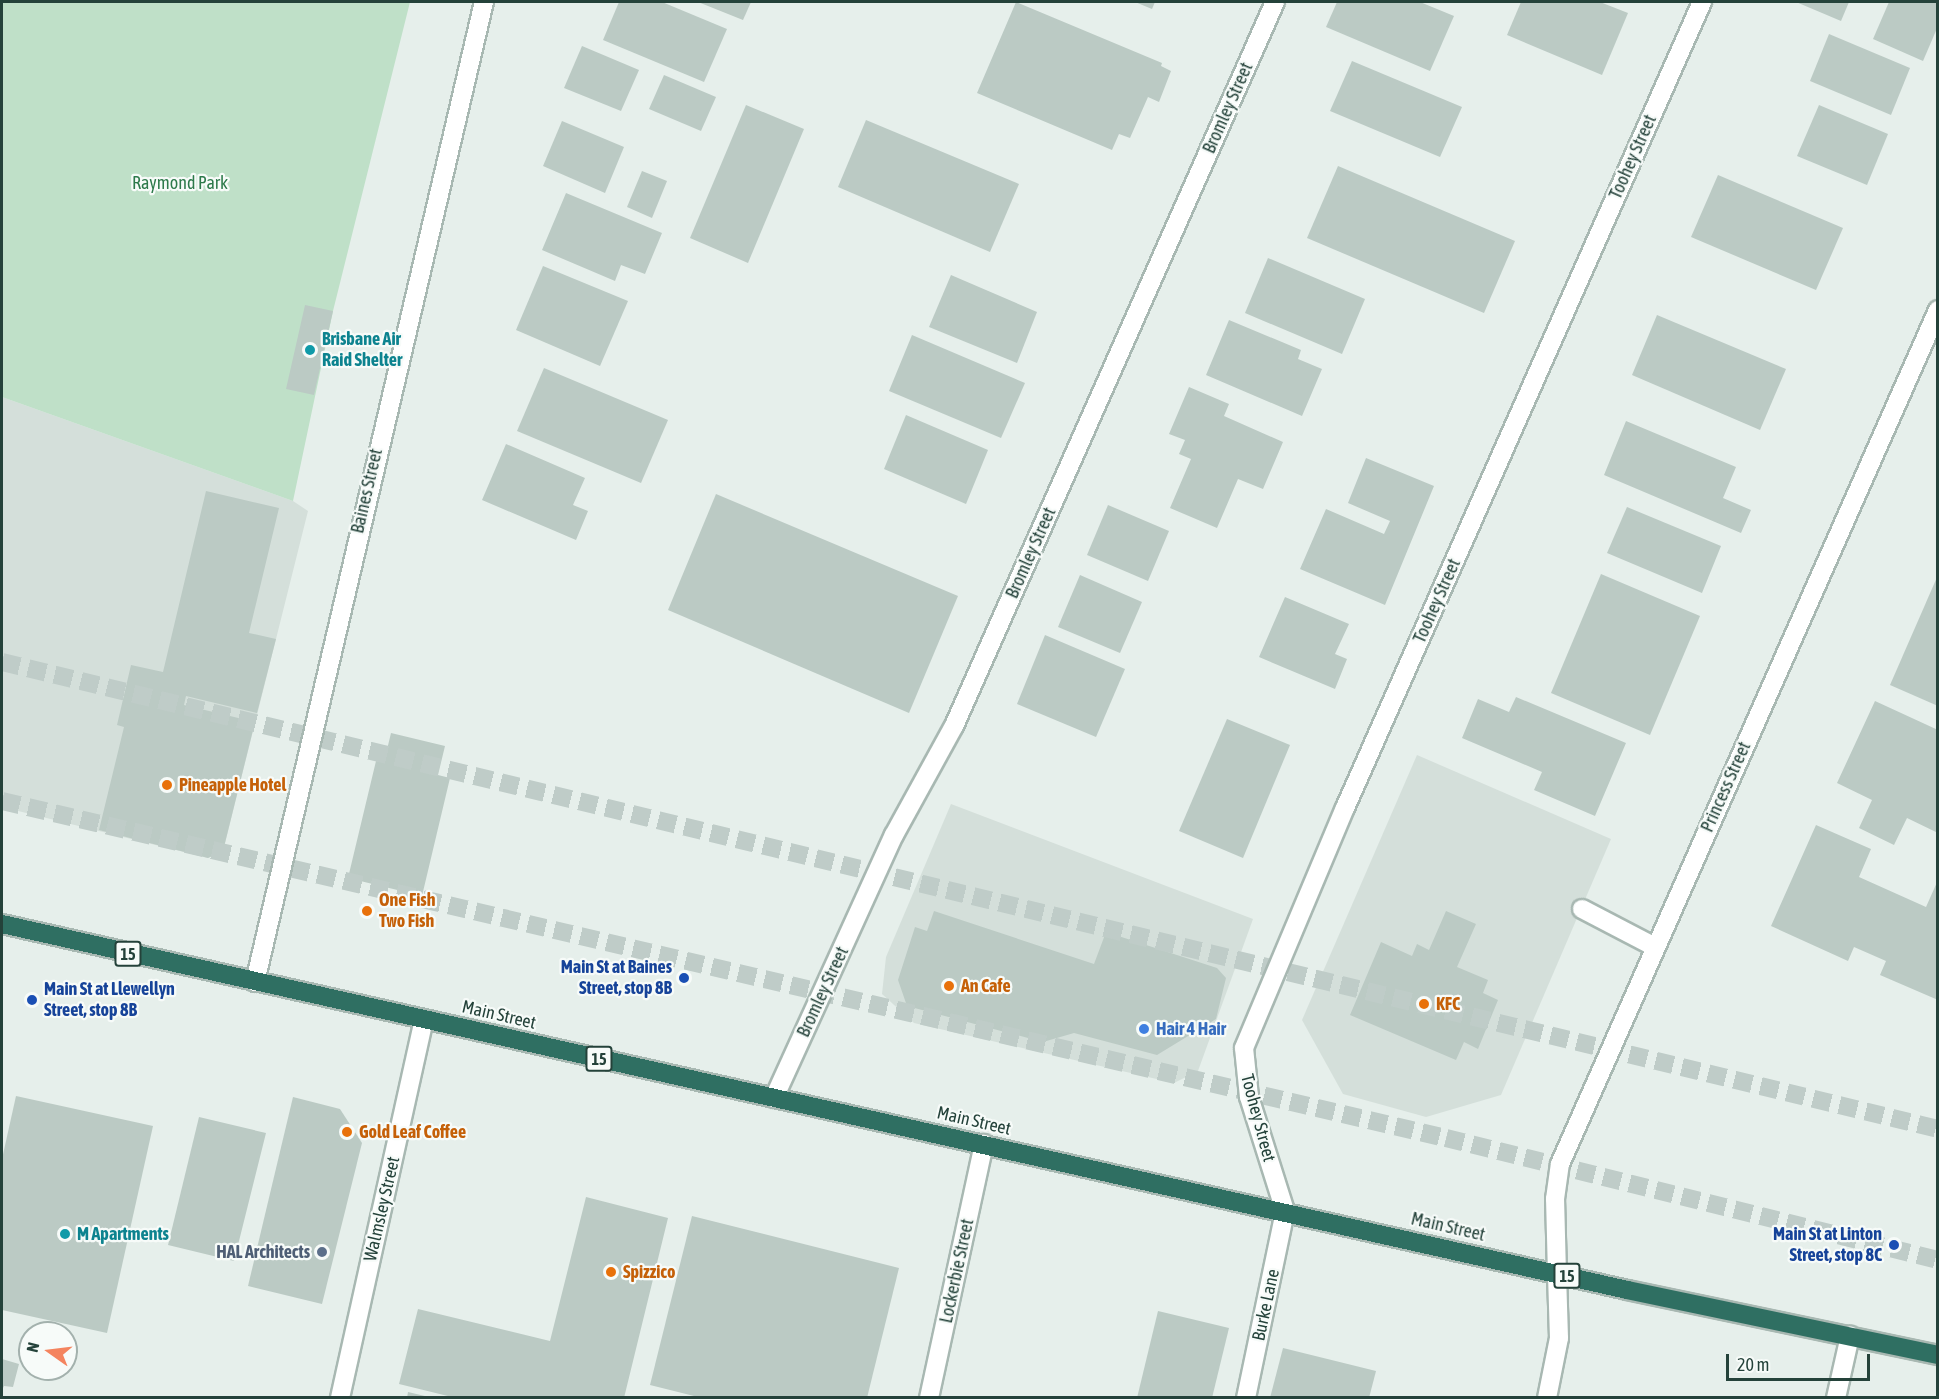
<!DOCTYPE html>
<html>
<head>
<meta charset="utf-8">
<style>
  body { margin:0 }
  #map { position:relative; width:1939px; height:1399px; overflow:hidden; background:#e6efeb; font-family:"Asap Condensed",sans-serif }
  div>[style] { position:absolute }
  .built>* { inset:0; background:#d4dfda }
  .green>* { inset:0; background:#bfe0c8 }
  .building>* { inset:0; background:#bbcac4 }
  .highway-tunnel>* { height:18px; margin-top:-9px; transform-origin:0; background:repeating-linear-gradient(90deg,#bfccc8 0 18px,transparent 0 27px) }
  .roads { filter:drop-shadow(2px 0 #a8b8b2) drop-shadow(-2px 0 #a8b8b2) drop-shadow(0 2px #a8b8b2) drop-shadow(0 -2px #a8b8b2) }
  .lane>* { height:18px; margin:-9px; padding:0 9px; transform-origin:9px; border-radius:9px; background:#fff }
  .street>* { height:18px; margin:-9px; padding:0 9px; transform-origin:9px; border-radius:9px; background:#fff }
  .secondary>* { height:18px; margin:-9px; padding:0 9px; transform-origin:9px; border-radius:9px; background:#fff }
  .highway>* { height:18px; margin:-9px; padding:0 9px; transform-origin:9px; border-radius:9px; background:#2f6f62 }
  .dots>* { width:16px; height:16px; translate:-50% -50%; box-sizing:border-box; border:3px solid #f7fbf9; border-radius:50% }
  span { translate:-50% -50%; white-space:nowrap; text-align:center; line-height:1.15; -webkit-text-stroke:4.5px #f7fbf9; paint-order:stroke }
  .shield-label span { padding:2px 4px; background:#f7fbf9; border:2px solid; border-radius:4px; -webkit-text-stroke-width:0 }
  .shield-label { font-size:16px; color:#24423a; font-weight:700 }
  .street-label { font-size:18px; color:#24423a }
  .park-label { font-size:18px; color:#2d7a4b }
  .culture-label { font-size:18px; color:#0d838f; font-weight:700 }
  .left { translate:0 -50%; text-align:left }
  .food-label { font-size:18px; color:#c56008; font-weight:700 }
  .transit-label { font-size:18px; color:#164399; font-weight:700 }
  .right { translate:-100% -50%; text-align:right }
  .shop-label { font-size:18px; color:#366cbe; font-weight:700 }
  .service-label { font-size:18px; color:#4e5e75; font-weight:700 }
  .frame { position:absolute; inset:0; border:3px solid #24423a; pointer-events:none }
  .north { position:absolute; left:18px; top:1321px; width:60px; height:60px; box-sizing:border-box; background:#f7fbf9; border:2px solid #a3b1ad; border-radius:50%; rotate:284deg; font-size:16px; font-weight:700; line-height:24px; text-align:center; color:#24423a }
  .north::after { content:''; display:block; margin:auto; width:21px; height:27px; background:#f4845f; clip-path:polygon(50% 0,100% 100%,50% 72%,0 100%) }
  .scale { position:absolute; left:1726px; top:1354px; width:144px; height:27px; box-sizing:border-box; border:3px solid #24423a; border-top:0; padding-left:8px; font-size:18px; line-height:21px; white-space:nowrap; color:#24423a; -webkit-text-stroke:4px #f7fbf9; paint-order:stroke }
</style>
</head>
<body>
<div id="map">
  <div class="built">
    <div style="clip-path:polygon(2px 397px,293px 501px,308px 511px,223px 851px,208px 858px,2px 807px)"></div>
    <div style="clip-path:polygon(1417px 755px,1611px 839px,1501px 1095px,1426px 1117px,1343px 1094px,1302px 1020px)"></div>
    <div style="clip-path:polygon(951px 804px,1253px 919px,1198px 1071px,1174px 1083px,914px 1023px,882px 994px,886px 957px)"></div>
  </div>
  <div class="green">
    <div style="clip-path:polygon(2px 2px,410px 2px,333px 311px,293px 501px,2px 397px)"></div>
  </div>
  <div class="building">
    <div style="clip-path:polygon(619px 2px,662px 2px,727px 29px,704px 82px,603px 40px)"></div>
    <div style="clip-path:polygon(698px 2px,751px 2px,743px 20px)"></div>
    <div style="clip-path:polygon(1016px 2px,1162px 63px,1161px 66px,1171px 71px,1159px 102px,1148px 97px,1130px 138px,1119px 134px,1112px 150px,977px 93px)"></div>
    <div style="clip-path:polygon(1135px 2px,1155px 2px,1152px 9px)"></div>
    <div style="clip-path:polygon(1337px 2px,1420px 2px,1454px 16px,1430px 71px,1326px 27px)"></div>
    <div style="clip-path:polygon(1521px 2px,1600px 2px,1628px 13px,1602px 75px,1507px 35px)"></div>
    <div style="clip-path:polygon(1796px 2px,1849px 2px,1841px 21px)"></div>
    <div style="clip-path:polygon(1889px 2px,1938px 2px,1938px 26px,1923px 61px,1873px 39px)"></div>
    <div style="clip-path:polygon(1829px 34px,1910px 68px,1891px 115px,1810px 81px)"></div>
    <div style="clip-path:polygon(582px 46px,639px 70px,621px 111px,564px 88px)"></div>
    <div style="clip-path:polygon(1352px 61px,1462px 107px,1440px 157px,1330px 111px)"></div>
    <div style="clip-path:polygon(664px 75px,716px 97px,701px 131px,649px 109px)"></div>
    <div style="clip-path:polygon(746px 105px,804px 129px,748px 263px,690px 238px)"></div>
    <div style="clip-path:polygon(1819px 105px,1888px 134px,1867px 185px,1797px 156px)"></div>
    <div style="clip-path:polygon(866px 120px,1019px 184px,990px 252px,838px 187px)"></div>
    <div style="clip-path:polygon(562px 121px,624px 147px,605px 193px,543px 166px)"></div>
    <div style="clip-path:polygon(1338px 166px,1515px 241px,1484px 313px,1307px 238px)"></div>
    <div style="clip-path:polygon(642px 171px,667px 181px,652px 218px,627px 207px)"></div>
    <div style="clip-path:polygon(1718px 175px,1843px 228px,1816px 290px,1691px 237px)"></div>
    <div style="clip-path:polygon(566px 193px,662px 233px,645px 274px,621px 265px,615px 281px,542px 250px)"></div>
    <div style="clip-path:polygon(1268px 258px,1365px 299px,1342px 354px,1245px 313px)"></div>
    <div style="clip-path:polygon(543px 266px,628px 301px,600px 366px,516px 330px)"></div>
    <div style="clip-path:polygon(951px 275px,1037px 312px,1017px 363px,929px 327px)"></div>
    <div style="clip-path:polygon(305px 305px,333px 311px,314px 395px,286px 389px)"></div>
    <div style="clip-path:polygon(1657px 315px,1786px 369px,1760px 430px,1632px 375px)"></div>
    <div style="clip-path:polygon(1229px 320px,1301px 350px,1298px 359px,1322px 369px,1302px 416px,1206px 375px)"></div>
    <div style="clip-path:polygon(912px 335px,1025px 383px,1001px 438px,889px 391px)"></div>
    <div style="clip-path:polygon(544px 368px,668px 420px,641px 483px,517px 431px)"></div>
    <div style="clip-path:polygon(1189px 387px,1229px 404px,1224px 416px,1283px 442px,1263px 489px,1238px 479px,1217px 528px,1170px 508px,1191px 459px,1179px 454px,1185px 440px,1169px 434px)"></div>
    <div style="clip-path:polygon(906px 415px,988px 450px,966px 504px,884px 469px)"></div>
    <div style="clip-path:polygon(1626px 421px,1736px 467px,1723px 498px,1751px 510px,1741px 533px,1604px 475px)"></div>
    <div style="clip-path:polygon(506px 444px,585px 478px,573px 505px,588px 511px,576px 540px,482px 500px)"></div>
    <div style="clip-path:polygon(1366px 458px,1434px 486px,1385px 605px,1300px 569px,1326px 509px,1384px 534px,1390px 521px,1348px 503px)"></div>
    <div style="clip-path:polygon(206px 491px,279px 508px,249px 633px,276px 639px,257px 713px,186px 696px,184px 705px,255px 722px,223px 851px,208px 858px,99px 830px,124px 727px,117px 725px,131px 665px,163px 672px)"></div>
    <div style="clip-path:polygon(716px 494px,958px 596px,909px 713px,668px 610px)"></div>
    <div style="clip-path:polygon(1108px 505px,1169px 531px,1148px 581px,1087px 555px)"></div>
    <div style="clip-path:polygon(1627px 507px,1721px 546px,1702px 593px,1607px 553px)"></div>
    <div style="clip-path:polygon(1601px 574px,1700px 616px,1650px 735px,1551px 693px)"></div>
    <div style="clip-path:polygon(1080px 575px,1142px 602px,1120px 653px,1058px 627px)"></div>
    <div style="clip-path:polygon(1938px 575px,1938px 706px,1890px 685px)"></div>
    <div style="clip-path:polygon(1285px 597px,1349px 624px,1335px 654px,1347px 659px,1335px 689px,1259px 657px)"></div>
    <div style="clip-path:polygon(1045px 635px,1125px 669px,1096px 737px,1017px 704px)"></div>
    <div style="clip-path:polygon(1516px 697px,1626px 743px,1595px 816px,1534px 790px,1542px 772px,1462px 738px,1478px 699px,1509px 712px)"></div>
    <div style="clip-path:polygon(1875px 701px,1938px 730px,1938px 833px,1907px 818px,1894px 845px,1859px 828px,1872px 800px,1837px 783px)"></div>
    <div style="clip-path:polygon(1227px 719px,1290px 745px,1243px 858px,1179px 831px)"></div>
    <div style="clip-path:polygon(391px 733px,445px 746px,438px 775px,450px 778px,422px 896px,348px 878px,376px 761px,384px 762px)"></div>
    <div style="clip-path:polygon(1816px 825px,1871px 849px,1859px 877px,1926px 907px,1938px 880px,1938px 1000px,1880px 975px,1886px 961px,1854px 947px,1848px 961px,1771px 926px)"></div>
    <div style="clip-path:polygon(934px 911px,1094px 964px,1106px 932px,1217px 968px,1226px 978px,1216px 1019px,1157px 1055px,1074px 1033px,1043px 1042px,907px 1006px,898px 980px,915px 927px,927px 931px)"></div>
    <div style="clip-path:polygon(1446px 911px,1476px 924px,1457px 967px,1488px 980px,1483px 993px,1498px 1000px,1478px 1049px,1464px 1042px,1456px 1060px,1350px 1015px,1381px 942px,1412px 956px,1417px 944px,1429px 950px)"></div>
    <div style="clip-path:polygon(16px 1096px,153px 1126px,107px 1333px,2px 1310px,2px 1159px)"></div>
    <div style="clip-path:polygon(293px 1097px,340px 1109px,362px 1143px,322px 1304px,248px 1286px)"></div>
    <div style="clip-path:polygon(199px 1117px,266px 1133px,234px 1261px,168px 1245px)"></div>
    <div style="clip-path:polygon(586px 1197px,668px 1218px,624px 1398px,456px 1398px,399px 1384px,418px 1309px,550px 1341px)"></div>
    <div style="clip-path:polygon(692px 1216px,899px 1268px,867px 1398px,702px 1398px,650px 1385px)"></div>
    <div style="clip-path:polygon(1158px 1311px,1229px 1328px,1212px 1398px,1137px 1398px)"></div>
    <div style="clip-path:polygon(1283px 1348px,1376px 1371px,1369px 1398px,1270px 1398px)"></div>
    <div style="clip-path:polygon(2px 1359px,19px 1364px,13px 1387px,4px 1386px,2px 1390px)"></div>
    <div style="clip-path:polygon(408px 1392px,429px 1397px,429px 1398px,407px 1398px)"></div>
  </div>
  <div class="highway-tunnel">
    <div style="left:2px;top:662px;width:1992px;rotate:13.56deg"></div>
    <div style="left:2px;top:801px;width:1483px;rotate:13.14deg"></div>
    <div style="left:1446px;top:1138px;width:507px;rotate:13.93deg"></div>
  </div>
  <div class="roads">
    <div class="lane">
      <div style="left:1582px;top:909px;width:82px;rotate:27.5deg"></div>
      <div style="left:1246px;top:1398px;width:191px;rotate:-78.2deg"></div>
    </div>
    <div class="street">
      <div style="left:774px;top:1098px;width:289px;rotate:-65.5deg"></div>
      <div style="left:894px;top:835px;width:124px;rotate:-61.2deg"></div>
      <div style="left:954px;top:726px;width:792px;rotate:-66.09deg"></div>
      <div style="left:1285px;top:1211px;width:120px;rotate:-107.5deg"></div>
      <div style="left:1249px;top:1097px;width:49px;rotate:-95.8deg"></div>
      <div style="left:1244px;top:1048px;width:260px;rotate:-67.2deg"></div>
      <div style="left:1345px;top:808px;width:882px;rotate:-66.11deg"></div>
      <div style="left:340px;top:1398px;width:387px;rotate:-77.5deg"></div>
      <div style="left:929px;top:1398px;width:260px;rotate:-77.8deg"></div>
      <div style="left:1547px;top:1398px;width:61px;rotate:-78.7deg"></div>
      <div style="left:1559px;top:1338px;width:64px;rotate:-91.8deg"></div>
      <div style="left:1836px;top:1398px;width:64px;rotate:-77.3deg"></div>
    </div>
    <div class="secondary">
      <div style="left:255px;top:982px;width:1006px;rotate:-76.85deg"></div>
      <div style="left:1557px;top:1274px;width:75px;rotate:-91.5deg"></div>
      <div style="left:1555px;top:1199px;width:35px;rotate:-82deg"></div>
      <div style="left:1560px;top:1164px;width:934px;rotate:-66.12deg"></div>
    </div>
    <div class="highway">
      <div style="left:2px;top:924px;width:1666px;rotate:12.69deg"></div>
      <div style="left:1627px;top:1290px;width:318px;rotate:11.8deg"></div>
    </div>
  </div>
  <div class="dots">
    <div style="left:310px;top:350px;background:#0f9aa8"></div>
    <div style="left:167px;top:785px;background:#e8710a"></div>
    <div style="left:367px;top:911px;background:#e8710a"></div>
    <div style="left:684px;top:978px;background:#1a4fb4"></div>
    <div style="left:949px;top:986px;background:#e8710a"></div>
    <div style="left:32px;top:1000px;background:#1a4fb4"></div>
    <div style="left:1424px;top:1004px;background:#e8710a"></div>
    <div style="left:1144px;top:1029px;background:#3f7fe0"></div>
    <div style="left:347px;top:1132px;background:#e8710a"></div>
    <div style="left:65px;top:1234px;background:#0f9aa8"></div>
    <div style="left:1894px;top:1245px;background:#1a4fb4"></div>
    <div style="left:322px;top:1252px;background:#5c6f8a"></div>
    <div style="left:611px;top:1272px;background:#e8710a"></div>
  </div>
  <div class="shield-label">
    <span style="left:128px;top:954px">15</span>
    <span style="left:599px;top:1059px">15</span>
    <span style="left:1567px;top:1276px">15</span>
  </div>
  <div class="street-label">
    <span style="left:1228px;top:108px;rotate:-66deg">Bromley Street</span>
    <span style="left:1633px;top:157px;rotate:-66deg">Toohey Street</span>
    <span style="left:367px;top:491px;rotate:-77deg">Baines Street</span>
    <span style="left:1031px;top:553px;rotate:-66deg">Bromley Street</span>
    <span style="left:1437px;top:601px;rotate:-66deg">Toohey Street</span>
    <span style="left:1726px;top:787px;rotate:-66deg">Princess Street</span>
    <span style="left:823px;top:992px;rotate:-65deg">Bromley Street</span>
    <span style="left:499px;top:1015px;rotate:13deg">Main Street</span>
    <span style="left:1258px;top:1118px;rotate:75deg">Toohey Street</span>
    <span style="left:974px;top:1121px;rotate:13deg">Main Street</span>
    <span style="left:382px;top:1209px;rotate:-77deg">Walmsley Street</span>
    <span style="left:1448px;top:1227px;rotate:13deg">Main Street</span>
    <span style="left:957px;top:1271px;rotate:-78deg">Lockerbie Street</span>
    <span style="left:1266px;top:1305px;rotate:-78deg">Burke Lane</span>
  </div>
  <div class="park-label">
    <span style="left:180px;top:183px">Raymond Park</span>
  </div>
  <div class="culture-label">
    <span class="left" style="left:322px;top:350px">Brisbane Air<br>Raid Shelter</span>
    <span class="left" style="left:77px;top:1234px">M Apartments</span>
  </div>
  <div class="food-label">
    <span class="left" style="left:179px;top:785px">Pineapple Hotel</span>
    <span class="left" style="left:379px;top:911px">One Fish<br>Two Fish</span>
    <span class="left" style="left:961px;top:986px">An Cafe</span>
    <span class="left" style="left:1436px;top:1004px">KFC</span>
    <span class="left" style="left:359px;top:1132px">Gold Leaf Coffee</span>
    <span class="left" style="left:623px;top:1272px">Spizzico</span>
  </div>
  <div class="transit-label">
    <span class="right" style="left:672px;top:978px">Main St at Baines<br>Street, stop 8B</span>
    <span class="left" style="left:44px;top:1000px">Main St at Llewellyn<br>Street, stop 8B</span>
    <span class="right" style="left:1882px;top:1245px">Main St at Linton<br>Street, stop 8C</span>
  </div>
  <div class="shop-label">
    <span class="left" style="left:1156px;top:1029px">Hair 4 Hair</span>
  </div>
  <div class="service-label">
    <span class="right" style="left:310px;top:1252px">HAL Architects</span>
  </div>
  <div class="frame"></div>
  <div class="north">N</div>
  <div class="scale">20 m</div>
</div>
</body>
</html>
